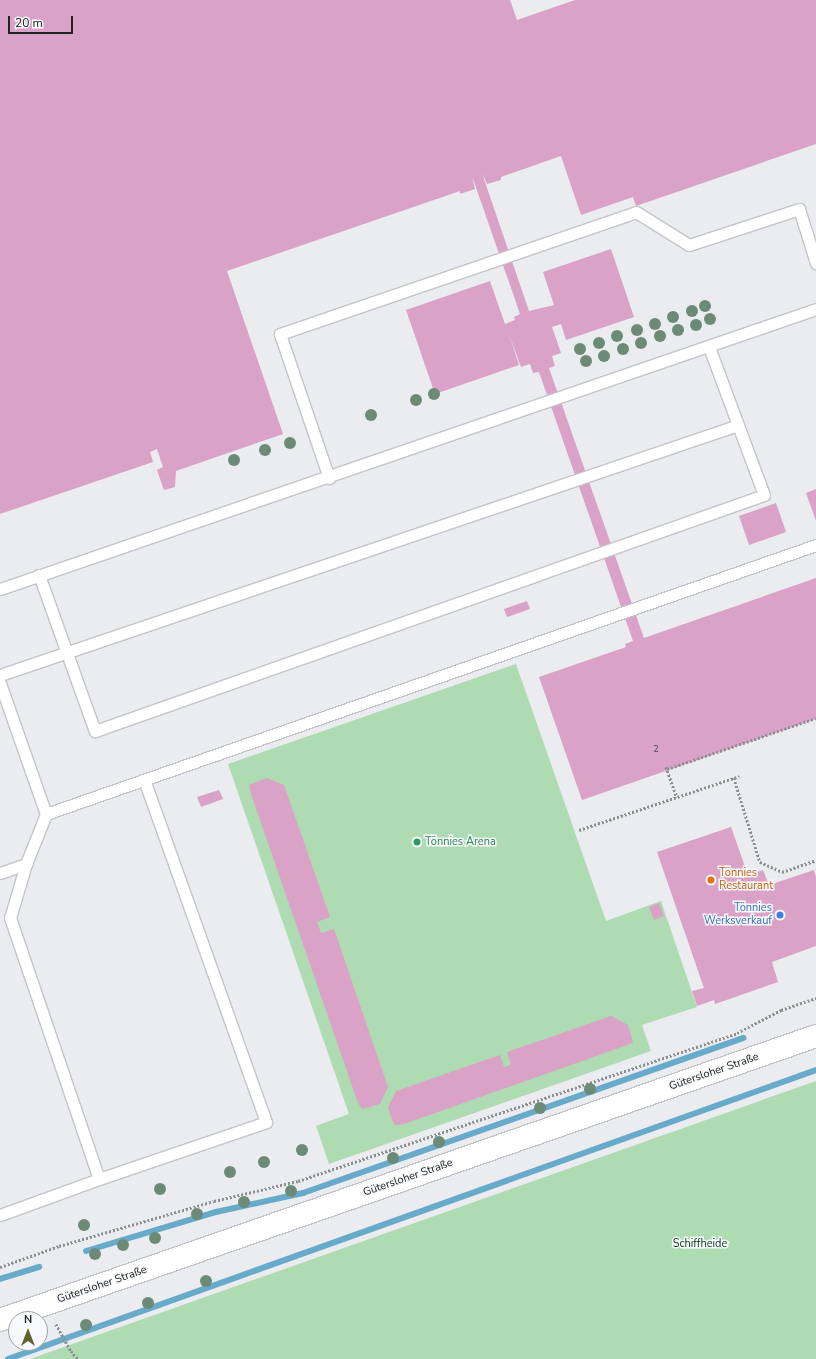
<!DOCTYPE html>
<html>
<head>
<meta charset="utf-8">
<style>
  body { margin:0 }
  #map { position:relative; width:816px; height:1359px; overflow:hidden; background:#eaecef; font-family:"Nunito Sans",sans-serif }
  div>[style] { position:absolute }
  .green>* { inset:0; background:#afdbb3 }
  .stream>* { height:6px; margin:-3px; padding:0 3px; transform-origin:3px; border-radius:3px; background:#68aac9 }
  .building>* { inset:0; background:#d9a2c6 }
  .path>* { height:2.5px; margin-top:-1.25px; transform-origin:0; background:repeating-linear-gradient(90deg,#8c8e90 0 2px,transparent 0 4px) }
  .roads { filter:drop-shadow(1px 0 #c3c4c8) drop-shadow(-1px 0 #c3c4c8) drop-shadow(0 1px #c3c4c8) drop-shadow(0 -1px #c3c4c8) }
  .service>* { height:11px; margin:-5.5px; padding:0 5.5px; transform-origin:5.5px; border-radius:5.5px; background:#fff }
  .secondary>* { height:22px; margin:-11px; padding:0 11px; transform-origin:11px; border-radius:11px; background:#fff }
  .trees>* { width:12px; height:12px; margin:-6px; border-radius:50%; background:#6b8b76 }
  .dots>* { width:11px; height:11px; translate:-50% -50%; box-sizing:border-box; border:2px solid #f7f9fd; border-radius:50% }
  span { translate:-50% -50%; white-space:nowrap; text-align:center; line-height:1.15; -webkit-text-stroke:3px #f7f9fd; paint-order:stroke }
  .number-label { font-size:9px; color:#4f424c }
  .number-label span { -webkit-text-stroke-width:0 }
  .leisure-label { font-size:11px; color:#27864d }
  .left { translate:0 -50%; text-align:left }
  .food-label { font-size:11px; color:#c56008 }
  .shop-label { font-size:11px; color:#366cbe }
  .right { translate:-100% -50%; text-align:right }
  .street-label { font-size:11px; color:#212223 }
  .park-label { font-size:11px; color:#033c13 }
  .north { position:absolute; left:8px; top:1311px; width:40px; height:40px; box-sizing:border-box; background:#f7f9fd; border:1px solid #a1a3a6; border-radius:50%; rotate:0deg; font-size:11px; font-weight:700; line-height:16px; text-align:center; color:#212223 }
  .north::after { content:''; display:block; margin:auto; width:14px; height:18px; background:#5f612e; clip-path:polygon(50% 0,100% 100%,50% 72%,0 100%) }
  .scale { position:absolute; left:8px; top:16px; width:65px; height:18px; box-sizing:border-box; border:2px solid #212223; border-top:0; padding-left:5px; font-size:12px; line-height:14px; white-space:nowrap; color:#212223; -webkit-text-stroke:3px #f7f9fd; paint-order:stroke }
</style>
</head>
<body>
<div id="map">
  <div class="green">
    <div style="clip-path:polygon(516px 664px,606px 921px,661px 901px,697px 1007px,642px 1025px,651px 1051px,329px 1164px,316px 1126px,349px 1114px,228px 764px)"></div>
    <div style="clip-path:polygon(816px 1081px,816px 1359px,30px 1359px)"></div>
  </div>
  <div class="stream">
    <div style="left:86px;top:1251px;width:136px;rotate:-16.7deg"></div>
    <div style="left:216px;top:1212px;width:89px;rotate:-12.3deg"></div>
    <div style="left:303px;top:1193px;width:467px;rotate:-19.4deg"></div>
    <div style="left:0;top:1279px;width:41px;rotate:-17.1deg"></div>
    <div style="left:8px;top:1359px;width:858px;rotate:-19.68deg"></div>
  </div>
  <div class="building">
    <div style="clip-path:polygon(0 0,510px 0,517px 20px,575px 0,816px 0,816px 144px,636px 206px,633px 197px,581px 215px,561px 156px,501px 177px,501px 180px,487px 184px,482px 173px,529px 311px,554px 305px,543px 272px,611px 249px,634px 317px,566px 340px,561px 324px,552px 327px,561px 353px,552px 356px,555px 366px,549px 368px,644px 638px,816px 578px,816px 719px,582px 800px,539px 677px,626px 647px,625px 644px,633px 641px,539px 372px,533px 373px,530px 364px,521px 367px,509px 334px,519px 365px,435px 394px,406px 310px,490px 281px,505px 324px,515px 320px,514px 317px,520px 314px,472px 176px,475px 189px,460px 194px,460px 191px,227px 271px,283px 434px,176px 471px,175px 487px,164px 490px,157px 470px,163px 467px,157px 449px,150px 452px,153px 462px,0 514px)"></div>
    <div style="clip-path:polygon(816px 489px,816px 521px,806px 493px)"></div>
    <div style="clip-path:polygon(776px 503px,786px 532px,749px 545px,739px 516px)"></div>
    <div style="clip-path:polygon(527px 601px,530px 609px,507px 617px,504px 609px)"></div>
    <div style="clip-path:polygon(267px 778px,284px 785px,330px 917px,317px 922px,321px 933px,334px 929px,388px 1087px,380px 1104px,370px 1107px,362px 1109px,358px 1103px,251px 794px,249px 785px)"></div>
    <div style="clip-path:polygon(219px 790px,223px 799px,201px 807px,197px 797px)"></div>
    <div style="clip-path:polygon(731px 827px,748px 875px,763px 870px,769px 885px,814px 870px,816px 877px,816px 946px,772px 962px,778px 982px,715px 1004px,714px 1000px,697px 1006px,692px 991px,704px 988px,657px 852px)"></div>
    <div style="clip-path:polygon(659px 903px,664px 916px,654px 920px,649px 907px)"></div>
    <div style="clip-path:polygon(611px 1016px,628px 1025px,633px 1043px,404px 1124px,395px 1125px,392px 1120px,388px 1108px,396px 1091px,500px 1055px,504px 1067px,511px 1065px,507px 1052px)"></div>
  </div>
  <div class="path">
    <div style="left:666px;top:767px;width:32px;rotate:70deg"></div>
    <div style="left:667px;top:769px;width:157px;rotate:-18.9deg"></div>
    <div style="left:734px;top:778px;width:88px;rotate:72.8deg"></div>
    <div style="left:760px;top:862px;width:24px;rotate:24deg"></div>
    <div style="left:782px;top:872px;width:36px;rotate:-19deg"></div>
    <div style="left:579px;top:830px;width:169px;rotate:-18.6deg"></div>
    <div style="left:0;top:1267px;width:63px;rotate:-19.6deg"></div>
    <div style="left:59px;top:1246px;width:161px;rotate:-16.2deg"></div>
    <div style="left:214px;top:1201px;width:86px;rotate:-13.4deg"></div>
    <div style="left:298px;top:1181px;width:463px;rotate:-18.6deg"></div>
    <div style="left:737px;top:1033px;width:50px;rotate:-27.6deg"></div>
    <div style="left:781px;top:1010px;width:37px;rotate:-19deg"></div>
    <div style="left:56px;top:1324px;width:31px;rotate:61deg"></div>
    <div style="left:71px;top:1351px;width:11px;rotate:49deg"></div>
  </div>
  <div class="roads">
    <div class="service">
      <div style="left:329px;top:478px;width:152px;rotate:-108.8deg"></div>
      <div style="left:280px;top:334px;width:376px;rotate:-18.9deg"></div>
      <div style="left:636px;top:212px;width:62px;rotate:31.9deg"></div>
      <div style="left:689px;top:245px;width:116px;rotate:-18.1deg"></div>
      <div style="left:799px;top:209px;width:57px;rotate:72.5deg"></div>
      <div style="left:39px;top:575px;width:166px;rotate:70.3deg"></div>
      <div style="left:95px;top:731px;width:709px;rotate:-19.43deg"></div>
      <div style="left:764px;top:495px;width:158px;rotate:-110.4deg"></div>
      <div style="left:0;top:589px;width:863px;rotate:-18.94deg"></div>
      <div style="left:0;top:675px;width:779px;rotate:-18.71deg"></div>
      <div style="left:0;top:683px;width:139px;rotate:70.7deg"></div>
      <div style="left:0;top:873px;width:28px;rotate:-19deg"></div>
      <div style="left:99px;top:1179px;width:176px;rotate:-18.8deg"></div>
      <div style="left:266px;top:1122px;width:363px;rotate:-109.6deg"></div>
      <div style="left:0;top:1215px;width:105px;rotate:-20deg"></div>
      <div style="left:99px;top:1179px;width:276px;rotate:-108.8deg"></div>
      <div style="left:10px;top:918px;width:56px;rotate:-73.5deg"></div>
      <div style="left:26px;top:864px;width:54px;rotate:-68.2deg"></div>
      <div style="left:46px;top:814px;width:816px;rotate:-19.26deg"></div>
    </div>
    <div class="secondary">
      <div style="left:0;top:1320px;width:864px;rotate:-19.19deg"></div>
    </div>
  </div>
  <div class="trees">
    <div style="left:705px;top:306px"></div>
    <div style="left:692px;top:311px"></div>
    <div style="left:673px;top:317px"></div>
    <div style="left:710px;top:319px"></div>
    <div style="left:655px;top:324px"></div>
    <div style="left:696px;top:325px"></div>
    <div style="left:637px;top:330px"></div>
    <div style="left:678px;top:330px"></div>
    <div style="left:617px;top:336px"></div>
    <div style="left:660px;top:336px"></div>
    <div style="left:599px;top:343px"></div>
    <div style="left:641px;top:343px"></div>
    <div style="left:580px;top:349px"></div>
    <div style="left:623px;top:349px"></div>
    <div style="left:604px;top:356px"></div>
    <div style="left:586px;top:361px"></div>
    <div style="left:434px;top:394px"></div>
    <div style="left:416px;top:400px"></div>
    <div style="left:371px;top:415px"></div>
    <div style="left:290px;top:443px"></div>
    <div style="left:265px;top:450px"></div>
    <div style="left:234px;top:460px"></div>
    <div style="left:590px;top:1089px"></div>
    <div style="left:540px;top:1108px"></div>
    <div style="left:439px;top:1142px"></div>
    <div style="left:302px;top:1150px"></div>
    <div style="left:393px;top:1158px"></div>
    <div style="left:264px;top:1162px"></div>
    <div style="left:230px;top:1172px"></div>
    <div style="left:160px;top:1189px"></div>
    <div style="left:291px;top:1191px"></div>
    <div style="left:244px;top:1202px"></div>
    <div style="left:197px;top:1214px"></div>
    <div style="left:84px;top:1225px"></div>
    <div style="left:155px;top:1238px"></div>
    <div style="left:123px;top:1245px"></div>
    <div style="left:95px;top:1254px"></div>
    <div style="left:206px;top:1281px"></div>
    <div style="left:148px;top:1303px"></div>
    <div style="left:86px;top:1325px"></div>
  </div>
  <div class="dots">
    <div style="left:417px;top:842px;background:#2e9e5b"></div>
    <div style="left:711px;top:880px;background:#e8710a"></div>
    <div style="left:780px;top:915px;background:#3f7fe0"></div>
  </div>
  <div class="number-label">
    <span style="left:656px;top:749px">2</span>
  </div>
  <div class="leisure-label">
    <span class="left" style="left:425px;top:842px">Tönnies Arena</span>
  </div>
  <div class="food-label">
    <span class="left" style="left:719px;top:880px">Tönnies<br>Restaurant</span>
  </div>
  <div class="shop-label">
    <span class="right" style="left:772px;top:915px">Tönnies<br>Werksverkauf</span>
  </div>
  <div class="street-label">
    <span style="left:714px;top:1072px;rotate:-19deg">Gütersloher Straße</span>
    <span style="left:408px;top:1178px;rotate:-19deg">Gütersloher Straße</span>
    <span style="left:102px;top:1285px;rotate:-19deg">Gütersloher Straße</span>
  </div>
  <div class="park-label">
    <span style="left:700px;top:1244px">Schiffheide</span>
  </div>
  <div class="north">N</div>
  <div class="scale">20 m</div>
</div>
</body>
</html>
